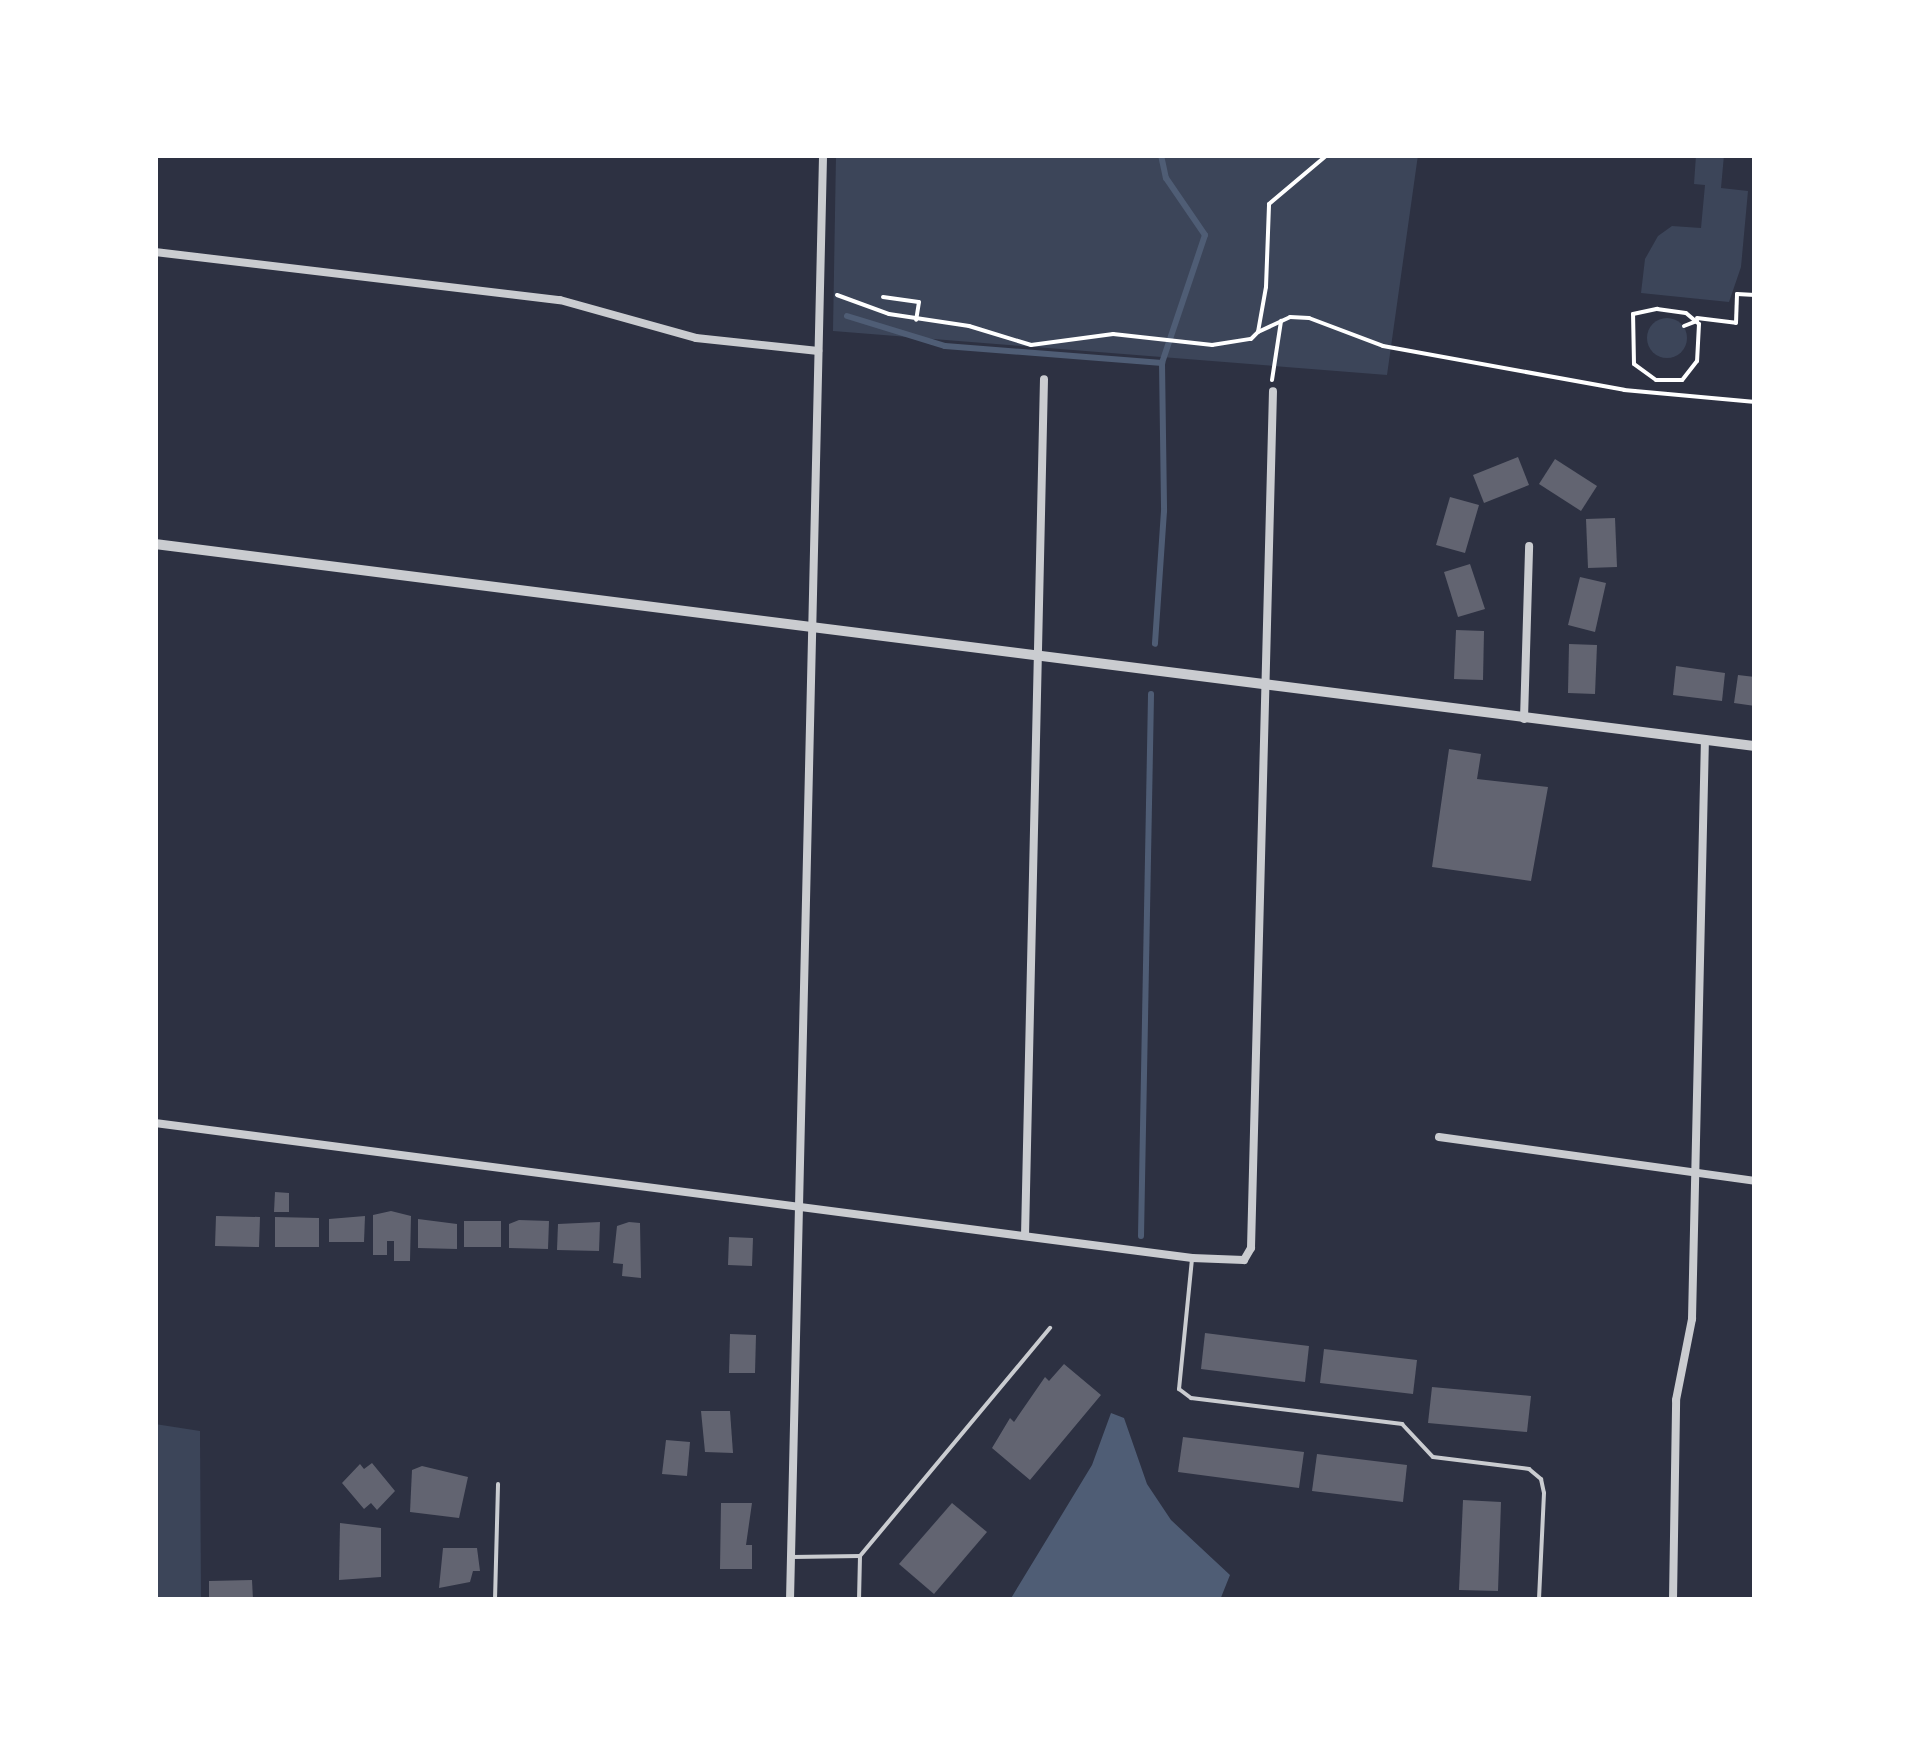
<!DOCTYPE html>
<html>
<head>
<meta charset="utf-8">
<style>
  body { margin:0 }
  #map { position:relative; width:1910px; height:1755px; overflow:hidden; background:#2d3142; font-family:"Libre Baskerville",serif }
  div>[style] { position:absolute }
  .green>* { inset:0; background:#3c4559 }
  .round { border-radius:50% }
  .water>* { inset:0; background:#4f5d75 }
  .stream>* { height:6px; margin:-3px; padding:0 3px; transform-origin:3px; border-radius:3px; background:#4f5d75 }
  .building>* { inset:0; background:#626471 }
  .path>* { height:4px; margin:-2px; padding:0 2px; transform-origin:2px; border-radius:2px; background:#fff }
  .service>* { height:4px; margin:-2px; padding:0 2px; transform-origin:2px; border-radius:2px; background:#caccd0 }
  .minor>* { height:8px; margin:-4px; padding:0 4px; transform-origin:4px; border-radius:4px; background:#caccd0 }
  .tertiary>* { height:10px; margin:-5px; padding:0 5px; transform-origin:5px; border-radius:5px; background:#caccd0 }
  span { translate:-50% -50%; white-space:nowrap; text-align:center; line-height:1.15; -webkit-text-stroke:8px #fff; paint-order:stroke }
  .frame { position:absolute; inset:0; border:158px solid #fff; pointer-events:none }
</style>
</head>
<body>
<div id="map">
  <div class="green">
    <div style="clip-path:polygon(836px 155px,1418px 155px,1387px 375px,833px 331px)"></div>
    <div style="clip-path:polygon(1696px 155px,1724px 155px,1721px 188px,1748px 191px,1741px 267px,1729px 302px,1641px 293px,1645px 259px,1658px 236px,1672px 226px,1701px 228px,1705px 185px,1694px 184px)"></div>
    <div class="round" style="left:1647px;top:318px;width:40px;height:40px"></div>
    <div style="clip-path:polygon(155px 1424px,200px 1431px,201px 1600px,155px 1600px)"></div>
  </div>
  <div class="water">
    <div style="clip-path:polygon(1111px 1413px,1124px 1418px,1147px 1484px,1171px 1520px,1230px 1575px,1220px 1600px,1010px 1600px,1092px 1465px)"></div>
  </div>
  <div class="stream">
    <div style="left:1161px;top:155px;width:24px;rotate:78deg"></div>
    <div style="left:1166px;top:178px;width:69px;rotate:55.6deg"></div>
    <div style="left:1205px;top:235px;width:135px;rotate:108.6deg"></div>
    <div style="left:847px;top:316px;width:102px;rotate:17deg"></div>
    <div style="left:945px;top:346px;width:218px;rotate:4.5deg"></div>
    <div style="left:1162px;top:363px;width:148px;rotate:89.2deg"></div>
    <div style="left:1164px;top:511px;width:133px;rotate:93.9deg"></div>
    <div style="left:1141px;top:1236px;width:542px;rotate:-88.94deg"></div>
  </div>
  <div class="building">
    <div style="clip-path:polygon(1518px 457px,1529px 485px,1484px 503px,1473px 475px)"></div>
    <div style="clip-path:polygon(1555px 459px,1597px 486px,1581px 511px,1539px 484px)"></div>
    <div style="clip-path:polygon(1450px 497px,1479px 505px,1465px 553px,1436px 545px)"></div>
    <div style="clip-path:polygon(1615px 518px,1617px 567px,1588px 568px,1586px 519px)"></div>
    <div style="clip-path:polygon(1470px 564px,1485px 609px,1458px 617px,1444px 572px)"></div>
    <div style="clip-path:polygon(1580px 577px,1606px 583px,1595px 632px,1568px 625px)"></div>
    <div style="clip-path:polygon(1456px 630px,1484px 631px,1483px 680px,1454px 679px)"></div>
    <div style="clip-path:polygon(1569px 644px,1597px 645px,1595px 694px,1568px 693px)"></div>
    <div style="clip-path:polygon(1676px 666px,1725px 673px,1722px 701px,1673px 695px)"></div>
    <div style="clip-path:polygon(1738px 675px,1755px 677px,1755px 706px,1734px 703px)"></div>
    <div style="clip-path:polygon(1449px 749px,1481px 754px,1477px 779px,1548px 787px,1531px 881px,1432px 867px)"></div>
    <div style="clip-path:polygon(275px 1192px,289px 1193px,289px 1212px,274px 1212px)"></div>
    <div style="clip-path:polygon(391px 1211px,411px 1216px,410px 1261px,394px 1261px,394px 1241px,387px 1241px,387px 1255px,373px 1255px,373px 1215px)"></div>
    <div style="clip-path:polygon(216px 1216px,260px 1217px,259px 1247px,215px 1246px)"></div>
    <div style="clip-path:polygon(365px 1216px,364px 1242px,329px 1242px,329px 1219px)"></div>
    <div style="clip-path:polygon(275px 1217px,319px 1218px,319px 1247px,275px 1247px)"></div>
    <div style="clip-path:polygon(418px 1219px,457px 1224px,457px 1249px,418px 1248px)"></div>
    <div style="clip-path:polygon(519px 1220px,549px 1221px,548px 1249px,509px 1248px,509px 1224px)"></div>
    <div style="clip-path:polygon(464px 1221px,501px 1221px,501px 1247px,464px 1247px)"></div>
    <div style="clip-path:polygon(600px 1222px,599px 1251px,557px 1250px,558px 1224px)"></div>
    <div style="clip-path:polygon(629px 1222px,640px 1223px,641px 1278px,622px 1276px,623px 1264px,613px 1263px,617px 1226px)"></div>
    <div style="clip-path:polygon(729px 1237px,753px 1238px,752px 1266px,728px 1265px)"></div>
    <div style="clip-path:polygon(1205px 1333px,1309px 1346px,1305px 1382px,1201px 1369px)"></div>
    <div style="clip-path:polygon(730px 1334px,756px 1335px,755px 1373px,729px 1373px)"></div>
    <div style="clip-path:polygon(1324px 1349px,1417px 1360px,1413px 1394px,1320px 1383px)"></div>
    <div style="clip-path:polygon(1064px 1364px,1101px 1395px,1030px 1480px,992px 1448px,1010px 1418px,1014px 1422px,1045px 1377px,1049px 1381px)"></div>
    <div style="clip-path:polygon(1432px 1387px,1531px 1396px,1527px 1432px,1428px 1423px)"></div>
    <div style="clip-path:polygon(701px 1411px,730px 1411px,733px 1453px,705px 1452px)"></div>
    <div style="clip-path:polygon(1183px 1437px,1304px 1452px,1299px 1488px,1178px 1472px)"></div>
    <div style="clip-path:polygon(666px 1440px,690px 1442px,687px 1476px,662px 1474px)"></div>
    <div style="clip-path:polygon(1317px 1454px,1407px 1465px,1403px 1502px,1312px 1491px)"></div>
    <div style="clip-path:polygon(372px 1463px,395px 1491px,377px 1510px,371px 1503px,364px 1509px,342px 1483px,360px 1464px,364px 1469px)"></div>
    <div style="clip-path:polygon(422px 1466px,468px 1477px,459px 1518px,410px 1512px,412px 1470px)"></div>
    <div style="clip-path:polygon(1463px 1500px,1501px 1502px,1498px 1591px,1459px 1590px)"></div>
    <div style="clip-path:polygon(721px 1503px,752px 1503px,746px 1545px,752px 1545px,752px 1569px,720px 1569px)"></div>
    <div style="clip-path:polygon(952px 1503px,987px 1532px,934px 1594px,899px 1564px)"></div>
    <div style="clip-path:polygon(340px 1523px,381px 1528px,381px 1577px,339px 1580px)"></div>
    <div style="clip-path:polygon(443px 1548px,477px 1548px,480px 1571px,473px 1571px,470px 1582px,439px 1588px)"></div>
    <div style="clip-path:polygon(252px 1580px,253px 1600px,209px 1600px,209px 1581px)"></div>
  </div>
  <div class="path">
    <div style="left:837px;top:295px;width:55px;rotate:20.1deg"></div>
    <div style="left:889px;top:314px;width:81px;rotate:8.5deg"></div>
    <div style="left:969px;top:326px;width:65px;rotate:17deg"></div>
    <div style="left:1031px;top:345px;width:83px;rotate:-7.6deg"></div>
    <div style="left:1113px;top:334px;width:100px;rotate:6.3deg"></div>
    <div style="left:1212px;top:345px;width:39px;rotate:-9deg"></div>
    <div style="left:1251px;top:339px;width:10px;rotate:-45deg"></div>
    <div style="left:1258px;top:332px;width:46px;rotate:-79.9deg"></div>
    <div style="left:1266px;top:287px;width:83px;rotate:-87.9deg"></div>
    <div style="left:1269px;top:204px;width:76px;rotate:-40.2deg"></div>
    <div style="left:883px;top:297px;width:36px;rotate:8deg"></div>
    <div style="left:919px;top:302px;width:18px;rotate:99deg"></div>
    <div style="left:1657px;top:309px;width:29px;rotate:8deg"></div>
    <div style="left:1686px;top:313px;width:17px;rotate:40deg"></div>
    <div style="left:1699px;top:324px;width:37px;rotate:93deg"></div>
    <div style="left:1697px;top:361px;width:24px;rotate:128deg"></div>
    <div style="left:1682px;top:380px;width:26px;rotate:180deg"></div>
    <div style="left:1656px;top:380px;width:27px;rotate:-144deg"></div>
    <div style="left:1634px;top:364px;width:50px;rotate:-91.1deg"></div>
    <div style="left:1633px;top:314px;width:25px;rotate:-12deg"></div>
    <div style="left:1697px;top:318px;width:39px;rotate:7deg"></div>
    <div style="left:1736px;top:323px;width:29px;rotate:-88deg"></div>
    <div style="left:1737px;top:294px;width:18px;rotate:3deg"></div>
    <div style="left:1684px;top:326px;width:14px;rotate:-21deg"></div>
    <div style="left:1258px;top:332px;width:35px;rotate:-25deg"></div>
    <div style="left:1290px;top:317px;width:19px;rotate:3deg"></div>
    <div style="left:1309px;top:318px;width:79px;rotate:20.7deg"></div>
    <div style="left:1383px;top:346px;width:245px;rotate:10.3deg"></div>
    <div style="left:1624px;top:390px;width:132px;rotate:5.2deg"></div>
    <div style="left:1272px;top:380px;width:60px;rotate:-81.3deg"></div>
  </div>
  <div class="service">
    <div style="left:1192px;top:1259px;width:131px;rotate:95.7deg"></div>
    <div style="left:1179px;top:1389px;width:15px;rotate:37deg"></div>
    <div style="left:1191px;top:1398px;width:213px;rotate:7deg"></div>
    <div style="left:1402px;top:1424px;width:45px;rotate:46.8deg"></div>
    <div style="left:1433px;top:1457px;width:97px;rotate:7.1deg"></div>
    <div style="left:1529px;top:1469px;width:16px;rotate:40deg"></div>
    <div style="left:1541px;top:1479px;width:14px;rotate:78deg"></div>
    <div style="left:1544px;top:1493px;width:107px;rotate:92.7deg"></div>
    <div style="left:792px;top:1557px;width:68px;rotate:-0.8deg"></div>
    <div style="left:495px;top:1600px;width:116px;rotate:-88.5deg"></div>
    <div style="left:859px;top:1600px;width:44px;rotate:-88.7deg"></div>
    <div style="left:860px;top:1556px;width:297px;rotate:-50.2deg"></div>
  </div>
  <div class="minor">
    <div style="left:155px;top:252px;width:408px;rotate:6.8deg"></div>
    <div style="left:560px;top:300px;width:141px;rotate:15.6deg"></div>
    <div style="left:696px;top:338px;width:123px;rotate:6.1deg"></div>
    <div style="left:1524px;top:719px;width:173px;rotate:-88.3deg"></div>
    <div style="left:155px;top:1123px;width:1046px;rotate:7.42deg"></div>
    <div style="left:1192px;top:1258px;width:52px;rotate:2.2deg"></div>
    <div style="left:1244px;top:1260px;width:14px;rotate:-60deg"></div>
    <div style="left:1251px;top:1248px;width:857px;rotate:-88.53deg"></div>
    <div style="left:1439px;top:1137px;width:319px;rotate:7.9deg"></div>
    <div style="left:1025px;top:1236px;width:857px;rotate:-88.73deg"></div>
    <div style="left:790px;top:1600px;width:1445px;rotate:-88.69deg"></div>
    <div style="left:1673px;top:1600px;width:200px;rotate:-89.1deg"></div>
    <div style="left:1676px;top:1400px;width:83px;rotate:-78.8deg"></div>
    <div style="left:1692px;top:1319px;width:580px;rotate:-88.72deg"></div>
  </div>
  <div class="tertiary">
    <div style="left:155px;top:544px;width:1613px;rotate:7.2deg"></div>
  </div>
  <div class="frame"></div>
</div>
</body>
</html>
